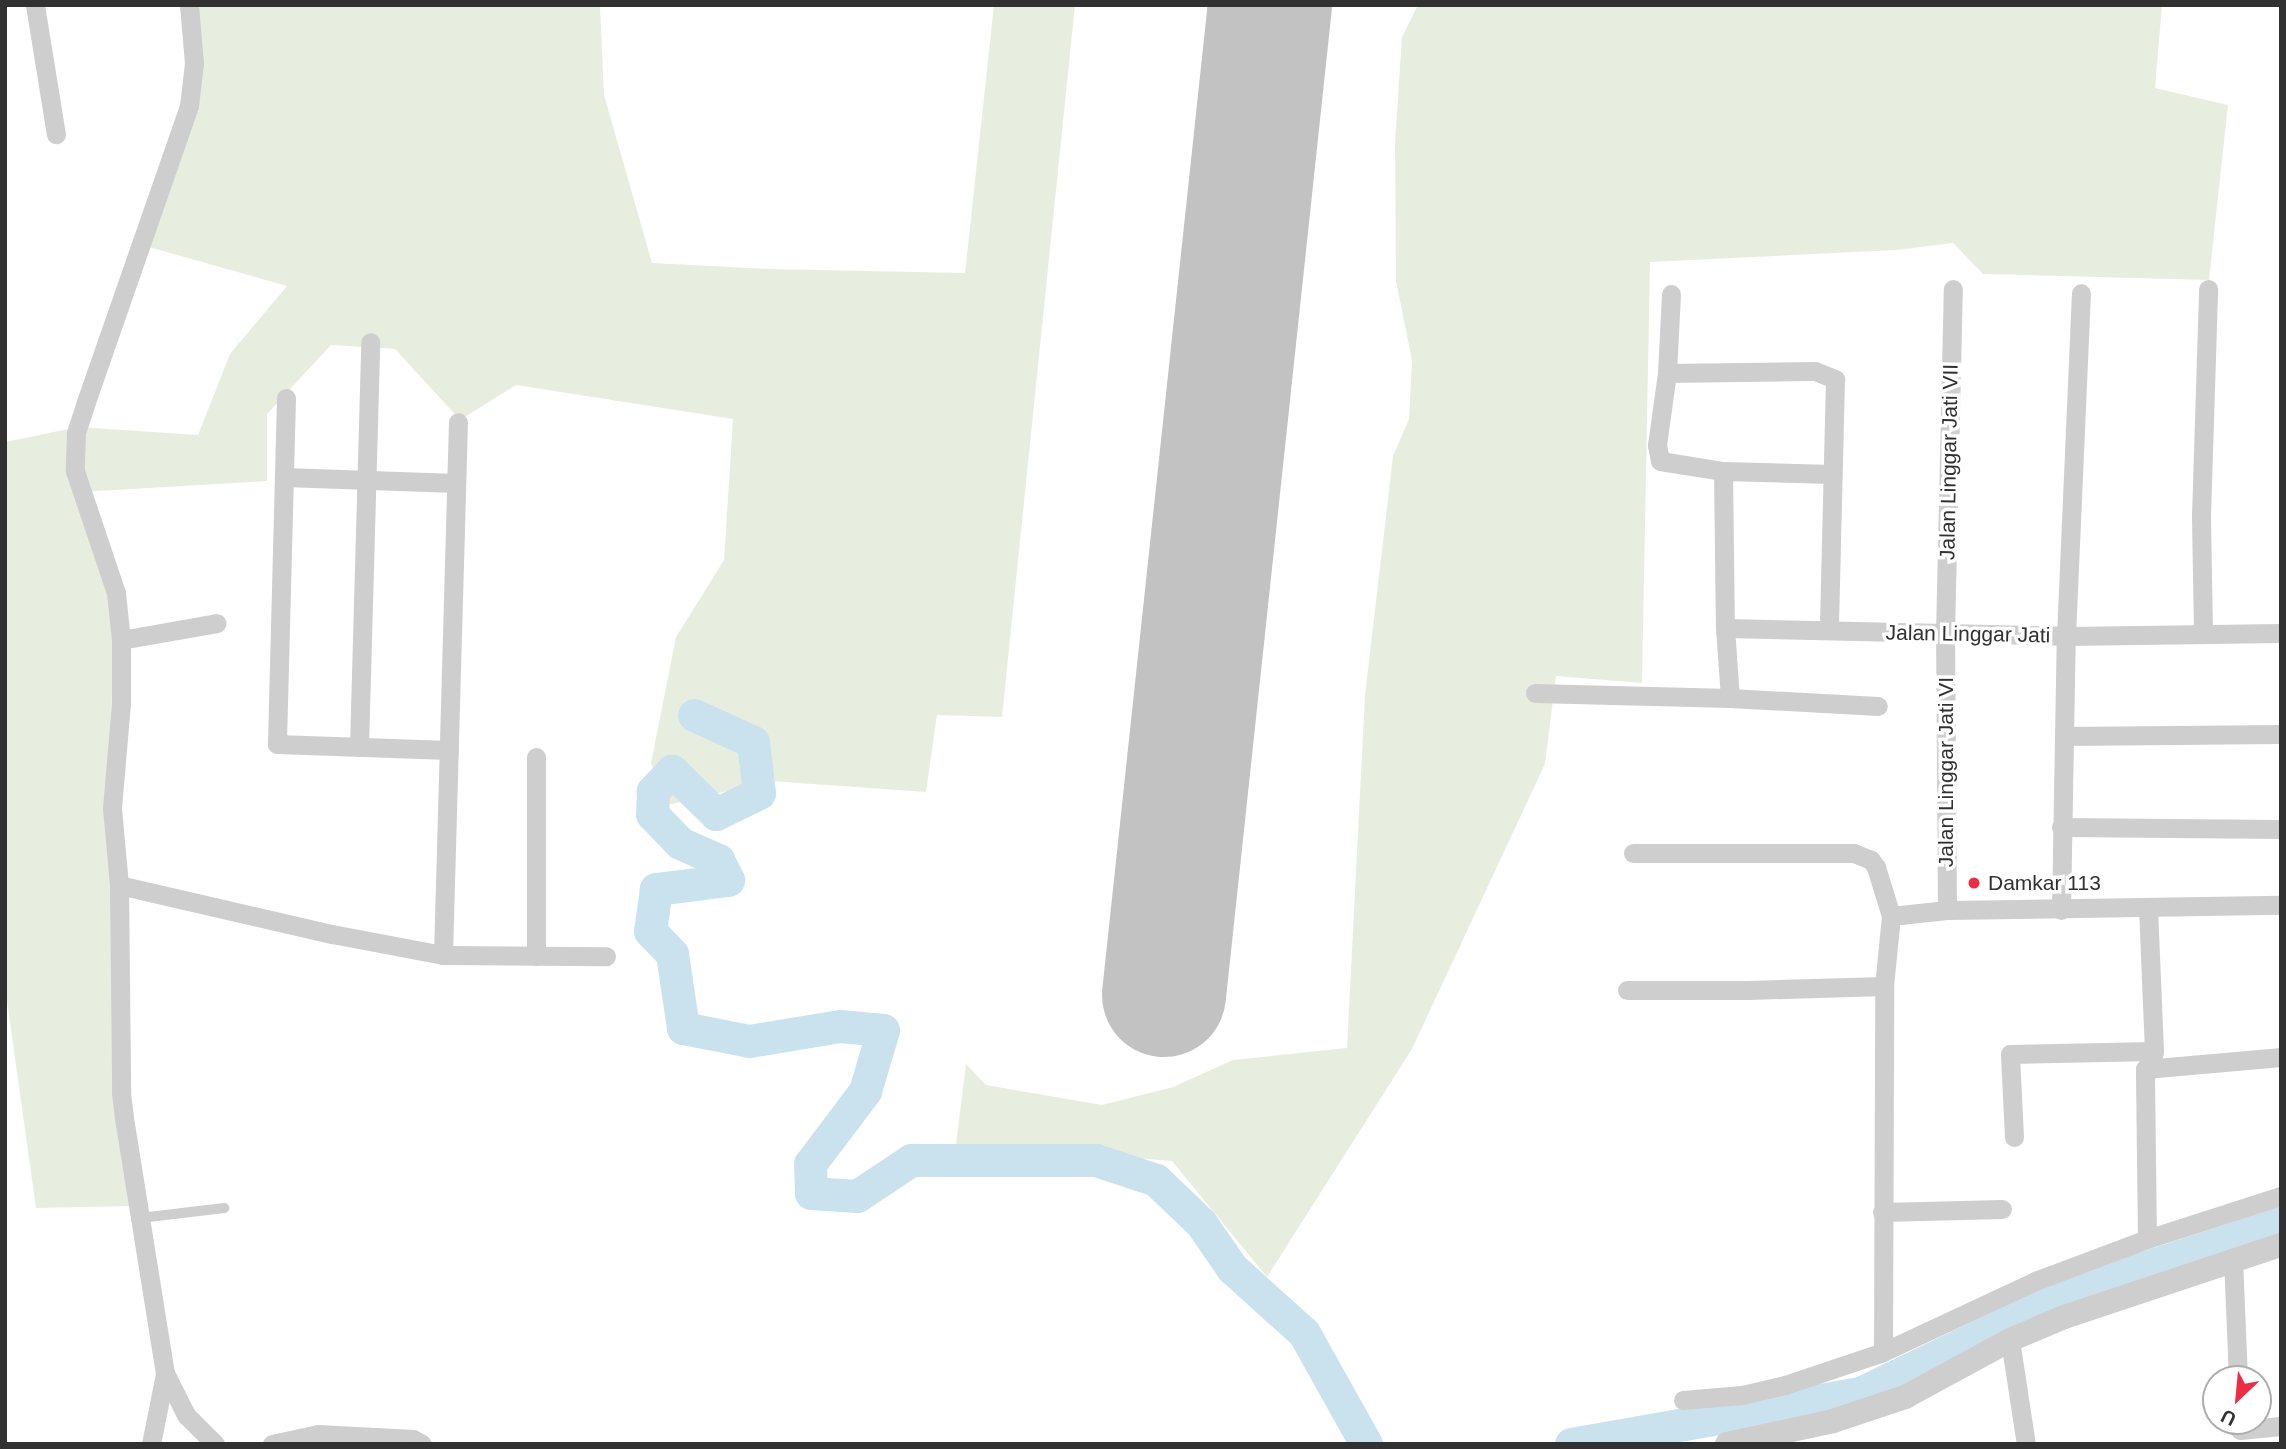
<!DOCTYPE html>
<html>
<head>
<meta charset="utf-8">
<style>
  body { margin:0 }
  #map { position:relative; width:2286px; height:1449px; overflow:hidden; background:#fff; font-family:Arial,sans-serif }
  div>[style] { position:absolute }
  .green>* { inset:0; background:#e8eedf }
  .river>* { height:33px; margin:-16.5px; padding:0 16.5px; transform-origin:16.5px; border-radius:16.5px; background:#cae2ee }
  .runway>* { height:124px; margin:-62px; padding:0 62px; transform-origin:62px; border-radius:62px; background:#c2c2c2 }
  .service>* { height:10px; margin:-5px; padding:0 5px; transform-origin:5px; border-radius:5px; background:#cecece }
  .minor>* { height:19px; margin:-9.5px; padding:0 9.5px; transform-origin:9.5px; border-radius:9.5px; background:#cecece }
  .tertiary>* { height:24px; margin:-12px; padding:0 12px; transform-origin:12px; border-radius:12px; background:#cecece }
  .dots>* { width:19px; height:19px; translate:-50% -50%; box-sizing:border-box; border:4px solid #fff; border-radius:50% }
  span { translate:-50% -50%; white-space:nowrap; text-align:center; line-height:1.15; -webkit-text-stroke:7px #fff; paint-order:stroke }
  .street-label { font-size:21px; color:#313131 }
  .poi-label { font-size:21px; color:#313131 }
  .left { translate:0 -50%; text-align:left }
  .frame { position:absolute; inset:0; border:7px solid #313131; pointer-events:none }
  .north { position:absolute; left:2202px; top:1365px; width:70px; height:70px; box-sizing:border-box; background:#fff; border:2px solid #adadad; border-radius:50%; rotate:206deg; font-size:19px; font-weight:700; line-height:28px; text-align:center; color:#313131 }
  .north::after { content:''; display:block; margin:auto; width:24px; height:32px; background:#ed2d45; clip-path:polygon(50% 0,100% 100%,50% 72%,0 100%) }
</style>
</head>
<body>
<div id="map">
  <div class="green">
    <div style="clip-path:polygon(193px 5px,600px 5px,604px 95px,652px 263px,771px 269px,965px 273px,994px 5px,1075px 5px,1002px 717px,937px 715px,926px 792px,770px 781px,667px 805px,651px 763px,676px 637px,724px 560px,733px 419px,516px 385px,460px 420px,395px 349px,331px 345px,267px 414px,267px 481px,79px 492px,115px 569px,109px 821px,135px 1206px,36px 1208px,5px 987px,5px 442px,78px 427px,198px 435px,230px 354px,287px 286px,142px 245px,196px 84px)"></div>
    <div style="clip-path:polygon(1418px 5px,2162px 5px,2155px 88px,2228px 105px,2209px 280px,1983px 274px,1953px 243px,1896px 250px,1650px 262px,1642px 683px,1556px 676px,1545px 764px,1412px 1049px,1267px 1277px,1172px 1161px,956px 1144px,966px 1064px,986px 1085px,1102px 1105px,1173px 1087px,1233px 1060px,1347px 1048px,1365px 695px,1393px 456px,1409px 419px,1412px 361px,1396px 281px,1395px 142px,1402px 37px)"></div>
  </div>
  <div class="river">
    <div style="left:694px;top:715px;width:65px;rotate:24.6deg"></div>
    <div style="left:753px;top:742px;width:51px;rotate:83.3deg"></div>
    <div style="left:759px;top:793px;width:48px;rotate:154deg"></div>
    <div style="left:716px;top:814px;width:62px;rotate:-135.7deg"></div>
    <div style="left:672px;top:771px;width:28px;rotate:134deg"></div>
    <div style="left:653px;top:791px;width:23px;rotate:92deg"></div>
    <div style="left:652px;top:814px;width:40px;rotate:46deg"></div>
    <div style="left:680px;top:843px;width:42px;rotate:24.1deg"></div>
    <div style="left:718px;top:860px;width:22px;rotate:63deg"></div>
    <div style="left:728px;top:880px;width:73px;rotate:172.9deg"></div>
    <div style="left:656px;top:889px;width:42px;rotate:98.1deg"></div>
    <div style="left:650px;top:931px;width:32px;rotate:46deg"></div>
    <div style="left:672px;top:954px;width:75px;rotate:81.5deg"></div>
    <div style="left:683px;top:1028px;width:67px;rotate:11.1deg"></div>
    <div style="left:749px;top:1041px;width:92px;rotate:-9.4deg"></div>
    <div style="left:840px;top:1026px;width:43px;rotate:5.3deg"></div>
    <div style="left:883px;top:1030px;width:64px;rotate:106.4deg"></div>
    <div style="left:865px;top:1091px;width:91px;rotate:127deg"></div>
    <div style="left:810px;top:1164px;width:29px;rotate:88deg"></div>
    <div style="left:811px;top:1193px;width:46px;rotate:3.7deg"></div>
    <div style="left:857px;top:1196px;width:65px;rotate:-33.7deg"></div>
    <div style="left:911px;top:1160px;width:185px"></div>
    <div style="left:1096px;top:1160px;width:63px;rotate:18.4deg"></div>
    <div style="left:1156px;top:1180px;width:62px;rotate:43.7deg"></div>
    <div style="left:1201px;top:1223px;width:55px;rotate:55.4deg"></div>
    <div style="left:1232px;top:1268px;width:97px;rotate:42.1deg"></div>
    <div style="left:1304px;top:1333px;width:127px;rotate:60.8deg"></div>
    <div style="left:1571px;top:1444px;width:293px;rotate:-10deg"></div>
    <div style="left:1860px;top:1393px;width:235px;rotate:-25.7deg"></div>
    <div style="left:2072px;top:1291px;width:220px;rotate:-18deg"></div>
  </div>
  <div class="runway">
    <div style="left:1164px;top:995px;width:996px;rotate:-83.89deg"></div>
  </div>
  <div class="service">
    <div style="left:140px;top:1218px;width:85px;rotate:-6.8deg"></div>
  </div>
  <div class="minor">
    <div style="left:35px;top:5px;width:131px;rotate:80.8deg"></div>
    <div style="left:189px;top:5px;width:58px;rotate:85.1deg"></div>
    <div style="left:194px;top:63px;width:43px;rotate:96.6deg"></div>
    <div style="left:189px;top:106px;width:313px;rotate:109.2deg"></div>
    <div style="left:86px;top:402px;width:33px;rotate:108deg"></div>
    <div style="left:76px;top:433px;width:38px;rotate:92deg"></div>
    <div style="left:75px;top:471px;width:129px;rotate:71.4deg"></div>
    <div style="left:116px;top:593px;width:47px;rotate:83.9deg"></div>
    <div style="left:121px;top:640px;width:63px;rotate:90deg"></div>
    <div style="left:121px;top:703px;width:105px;rotate:94.9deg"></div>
    <div style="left:112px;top:808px;width:77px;rotate:84.8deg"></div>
    <div style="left:119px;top:885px;width:208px;rotate:89.4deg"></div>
    <div style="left:121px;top:1093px;width:31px;rotate:83deg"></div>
    <div style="left:125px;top:1124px;width:252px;rotate:80.9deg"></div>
    <div style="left:165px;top:1373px;width:47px;rotate:63.4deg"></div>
    <div style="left:186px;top:1415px;width:41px;rotate:45deg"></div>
    <div style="left:1671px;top:294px;width:79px;rotate:92.9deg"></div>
    <div style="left:1667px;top:373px;width:148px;rotate:-0.8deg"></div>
    <div style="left:1815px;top:371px;width:22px;rotate:22deg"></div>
    <div style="left:1835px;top:379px;width:251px;rotate:91.4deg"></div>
    <div style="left:1667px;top:373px;width:73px;rotate:97.9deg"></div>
    <div style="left:1657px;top:445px;width:16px;rotate:79deg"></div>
    <div style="left:1660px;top:461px;width:64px;rotate:9deg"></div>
    <div style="left:1723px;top:471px;width:109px;rotate:1.6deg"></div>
    <div style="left:286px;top:398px;width:346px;rotate:91.5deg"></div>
    <div style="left:277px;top:744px;width:172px;rotate:2deg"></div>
    <div style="left:1723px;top:471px;width:157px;rotate:89.3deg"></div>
    <div style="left:1725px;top:628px;width:70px;rotate:85.9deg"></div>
    <div style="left:284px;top:477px;width:172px;rotate:2deg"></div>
    <div style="left:1725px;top:628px;width:341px;rotate:1.3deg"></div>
    <div style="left:2066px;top:636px;width:215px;rotate:-0.8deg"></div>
    <div style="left:2203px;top:632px;width:116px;rotate:-91deg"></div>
    <div style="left:2201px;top:516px;width:227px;rotate:-88.2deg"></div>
    <div style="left:121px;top:640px;width:97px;rotate:-10deg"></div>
    <div style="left:1535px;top:693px;width:195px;rotate:1.5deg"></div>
    <div style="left:1730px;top:698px;width:148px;rotate:3.1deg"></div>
    <div style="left:2065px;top:736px;width:216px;rotate:-0.5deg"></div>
    <div style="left:359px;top:747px;width:405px;rotate:-88.4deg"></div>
    <div style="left:2061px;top:827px;width:220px;rotate:0.5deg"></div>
    <div style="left:119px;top:885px;width:219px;rotate:13deg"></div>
    <div style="left:332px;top:934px;width:113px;rotate:10.7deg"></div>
    <div style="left:443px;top:955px;width:163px;rotate:0.4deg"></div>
    <div style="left:1947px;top:910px;width:276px;rotate:-90.4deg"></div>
    <div style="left:1945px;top:634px;width:345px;rotate:-88.7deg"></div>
    <div style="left:2061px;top:910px;width:274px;rotate:-89deg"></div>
    <div style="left:2066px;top:636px;width:343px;rotate:-87.5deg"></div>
    <div style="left:1891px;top:916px;width:56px;rotate:-6.1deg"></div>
    <div style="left:1947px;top:910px;width:334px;rotate:-0.9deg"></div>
    <div style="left:443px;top:955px;width:533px;rotate:-88.39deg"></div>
    <div style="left:536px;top:956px;width:199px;rotate:-90deg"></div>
    <div style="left:1627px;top:990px;width:121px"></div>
    <div style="left:1748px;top:990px;width:136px;rotate:-1.7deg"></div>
    <div style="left:1884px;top:986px;width:70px;rotate:-84.3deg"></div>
    <div style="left:1891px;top:916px;width:51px;rotate:-107deg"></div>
    <div style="left:1876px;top:867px;width:9px;rotate:-126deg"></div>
    <div style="left:1871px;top:860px;width:18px;rotate:-158deg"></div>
    <div style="left:1854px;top:853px;width:221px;rotate:180deg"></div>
    <div style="left:2145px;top:1069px;width:137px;rotate:-5deg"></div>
    <div style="left:2014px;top:1137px;width:83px;rotate:-92.8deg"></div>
    <div style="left:2010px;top:1054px;width:144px;rotate:-1.2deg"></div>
    <div style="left:1882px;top:1212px;width:120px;rotate:-1.4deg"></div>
    <div style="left:2147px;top:1239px;width:170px;rotate:-90.7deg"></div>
    <div style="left:2145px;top:1069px;width:11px;rotate:-49deg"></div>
    <div style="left:2152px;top:1061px;width:10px;rotate:-79deg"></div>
    <div style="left:2154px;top:1051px;width:143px;rotate:-92.4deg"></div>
    <div style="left:2233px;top:1259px;width:120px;rotate:87.6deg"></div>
    <div style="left:2010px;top:1340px;width:105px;rotate:81.3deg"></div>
    <div style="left:1883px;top:1352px;width:366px;rotate:-89.8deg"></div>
    <div style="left:1683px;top:1400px;width:59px;rotate:-4.8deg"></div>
    <div style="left:1742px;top:1395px;width:44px;rotate:-13.1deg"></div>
    <div style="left:1785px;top:1385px;width:103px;rotate:-18.6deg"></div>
    <div style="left:1883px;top:1352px;width:168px;rotate:-25deg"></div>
    <div style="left:2035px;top:1281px;width:120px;rotate:-20.6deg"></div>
    <div style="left:2147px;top:1239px;width:141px;rotate:-17.8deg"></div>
    <div style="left:2240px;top:1421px;width:9px;rotate:90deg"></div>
    <div style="left:2240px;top:1430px;width:41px;rotate:-5.6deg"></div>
    <div style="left:151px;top:1444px;width:71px;rotate:-78.7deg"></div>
    <div style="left:272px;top:1444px;width:47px;rotate:-12.3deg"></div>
    <div style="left:318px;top:1434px;width:95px;rotate:3deg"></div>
    <div style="left:413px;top:1439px;width:10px;rotate:29deg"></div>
  </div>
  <div class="tertiary">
    <div style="left:1727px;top:1444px;width:108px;rotate:-12.2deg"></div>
    <div style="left:1833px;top:1421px;width:76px;rotate:-18.4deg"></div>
    <div style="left:1905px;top:1397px;width:119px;rotate:-28.5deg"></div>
    <div style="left:2010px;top:1340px;width:59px;rotate:-23.1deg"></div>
    <div style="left:2064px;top:1317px;width:229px;rotate:-18.4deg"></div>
  </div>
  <div class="dots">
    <div style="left:1974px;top:883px;background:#ed2d45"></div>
  </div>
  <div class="street-label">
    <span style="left:1949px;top:462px;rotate:-89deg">Jalan Linggar Jati VII</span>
    <span style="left:1968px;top:634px;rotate:1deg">Jalan Linggar Jati</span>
    <span style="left:1946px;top:772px;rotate:-90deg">Jalan Linggar Jati VI</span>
  </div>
  <div class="poi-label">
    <span class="left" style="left:1988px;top:883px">Damkar 113</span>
  </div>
  <div class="frame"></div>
  <div class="north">U</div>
</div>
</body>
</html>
